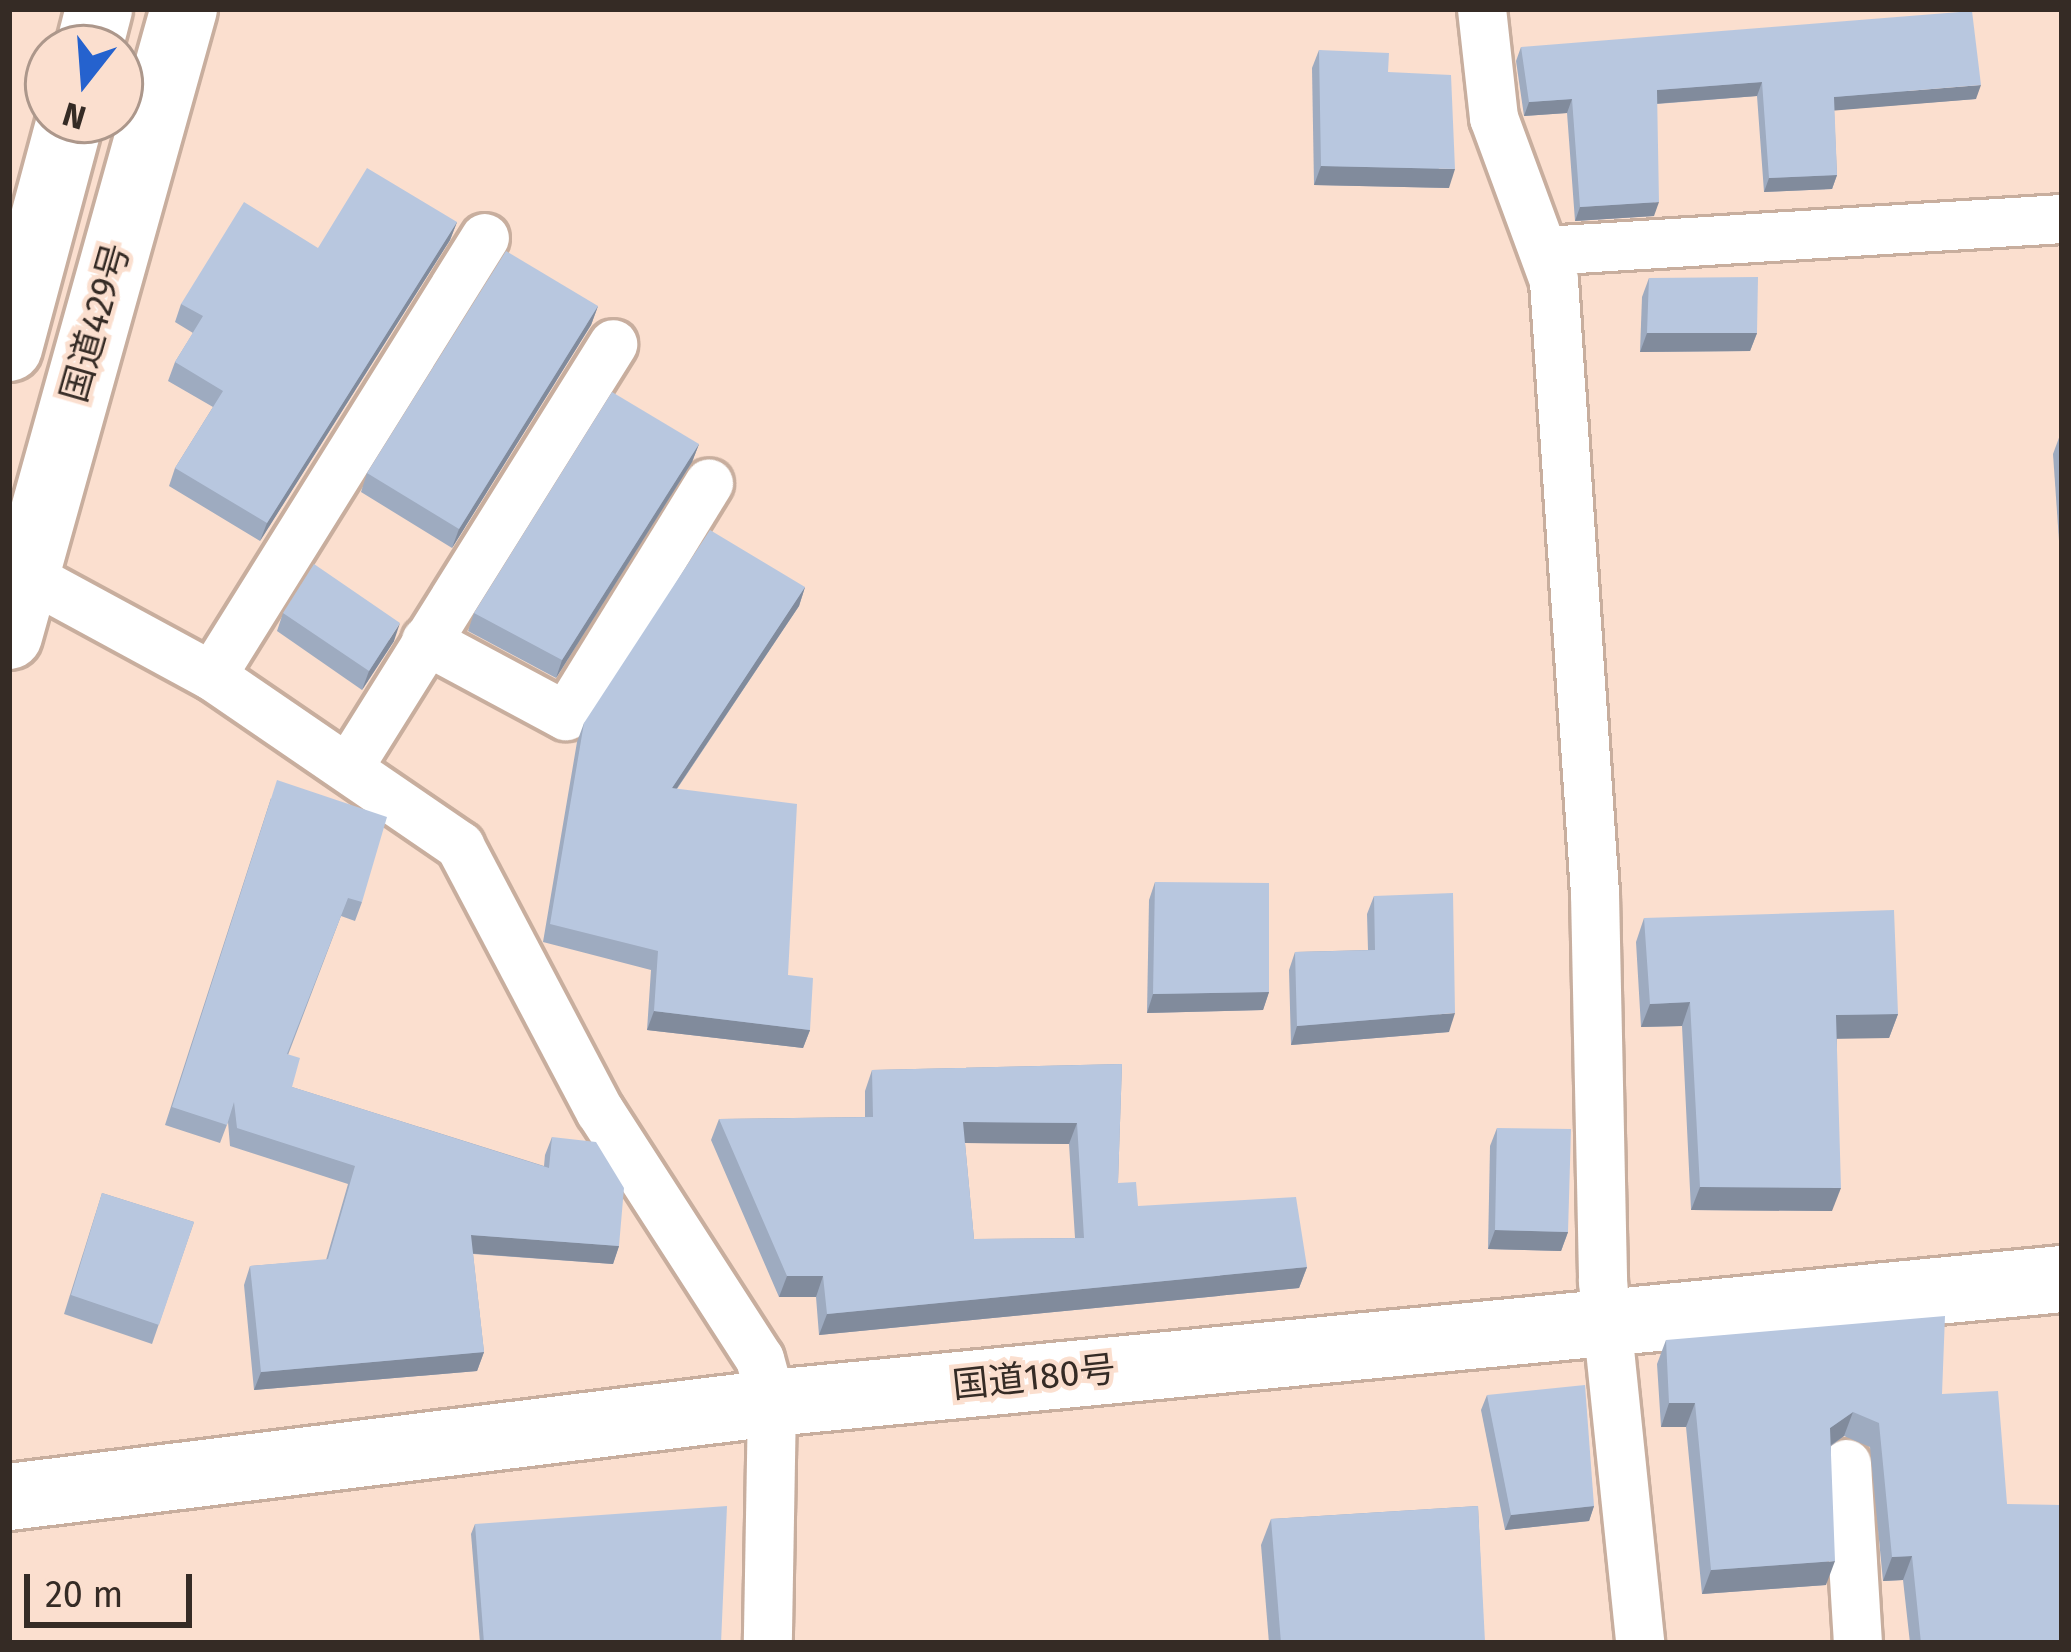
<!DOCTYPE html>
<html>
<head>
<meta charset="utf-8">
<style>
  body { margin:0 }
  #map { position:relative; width:2071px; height:1652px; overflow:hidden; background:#fbdfcf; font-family:"Fira Sans","Noto Sans JP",sans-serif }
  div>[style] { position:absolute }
  .roads { filter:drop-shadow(3px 0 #c8ae9e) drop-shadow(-3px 0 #c8ae9e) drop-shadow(0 3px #c8ae9e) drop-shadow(0 -3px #c8ae9e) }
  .minor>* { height:48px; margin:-24px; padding:0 24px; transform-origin:24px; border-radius:24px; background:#fff }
  .trunk>* { height:66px; margin:-33px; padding:0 33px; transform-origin:33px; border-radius:33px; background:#fff }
  .wall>* { inset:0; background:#9eabc0 }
  .shaded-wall>* { inset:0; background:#818b9c }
  .building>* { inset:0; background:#b8c7df }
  span { translate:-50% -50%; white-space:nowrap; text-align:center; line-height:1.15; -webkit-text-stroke:9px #fbdfcf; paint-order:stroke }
  .street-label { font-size:36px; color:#352b25 }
  .frame { position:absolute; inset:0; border:12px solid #352b25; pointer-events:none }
  .north { position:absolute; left:24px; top:24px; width:120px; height:120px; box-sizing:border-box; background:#fbdfcf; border:3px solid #ac978b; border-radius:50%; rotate:197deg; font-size:33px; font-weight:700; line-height:48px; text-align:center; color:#352b25 }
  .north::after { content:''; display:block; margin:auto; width:42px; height:54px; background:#2562ce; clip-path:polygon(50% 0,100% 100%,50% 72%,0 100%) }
  .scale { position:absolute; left:24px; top:1574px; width:168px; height:54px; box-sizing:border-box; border:6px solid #352b25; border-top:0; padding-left:15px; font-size:36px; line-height:42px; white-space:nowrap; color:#352b25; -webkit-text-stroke:9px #fbdfcf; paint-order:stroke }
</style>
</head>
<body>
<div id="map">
  <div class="roads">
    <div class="minor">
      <div style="left:1482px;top:9px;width:110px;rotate:83.7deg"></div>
      <div style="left:1494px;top:118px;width:174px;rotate:69.8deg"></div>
      <div style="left:1554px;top:281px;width:614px;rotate:86.17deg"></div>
      <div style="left:1595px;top:894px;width:388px;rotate:88.8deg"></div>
      <div style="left:1603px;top:1282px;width:363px;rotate:84.1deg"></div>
      <div style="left:1545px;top:251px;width:518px;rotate:-3.54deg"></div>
      <div style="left:9px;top:566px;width:231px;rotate:28.5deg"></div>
      <div style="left:212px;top:676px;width:301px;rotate:34.4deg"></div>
      <div style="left:460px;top:846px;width:300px;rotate:62.2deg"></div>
      <div style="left:600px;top:1111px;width:295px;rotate:57.2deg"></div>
      <div style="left:760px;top:1359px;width:46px;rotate:74.7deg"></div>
      <div style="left:772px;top:1403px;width:240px;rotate:91deg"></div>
      <div style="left:426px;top:641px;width:159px;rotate:28.2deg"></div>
      <div style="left:566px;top:716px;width:273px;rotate:-58.4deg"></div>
      <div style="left:212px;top:676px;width:516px;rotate:-58.07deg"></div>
      <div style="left:351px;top:764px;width:495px;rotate:-58deg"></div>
      <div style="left:1847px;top:1464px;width:179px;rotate:86.5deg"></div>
    </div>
    <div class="trunk">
      <div style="left:89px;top:48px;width:40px;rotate:-75.6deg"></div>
      <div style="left:9px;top:348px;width:236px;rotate:-75deg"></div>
      <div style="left:9px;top:636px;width:651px;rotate:-74.41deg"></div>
      <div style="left:9px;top:1497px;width:769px;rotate:-7.02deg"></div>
      <div style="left:772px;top:1403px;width:1296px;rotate:-5.49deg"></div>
    </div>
  </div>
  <div class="wall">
    <div style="clip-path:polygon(1521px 47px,1976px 99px,1834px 110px,1837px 175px,1832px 189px,1764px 192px,1757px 96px,1657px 104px,1654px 216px,1575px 221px,1567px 113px,1524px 116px,1516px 61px)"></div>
    <div style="clip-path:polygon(1319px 50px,1388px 72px,1449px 188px,1314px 185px,1312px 68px)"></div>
    <div style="clip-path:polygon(457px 222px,450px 240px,260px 541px,169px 486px,175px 468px,213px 407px,168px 381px,175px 362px,193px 333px,175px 322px,181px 304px,318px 248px)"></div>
    <div style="clip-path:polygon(1649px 278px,1757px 333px,1750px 351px,1640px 352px,1642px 297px)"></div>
    <div style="clip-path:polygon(598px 306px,591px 325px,452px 548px,361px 492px,367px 473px)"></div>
    <div style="clip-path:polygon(2060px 435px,2062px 435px,2062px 584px,2053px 454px)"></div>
    <div style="clip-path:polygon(699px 444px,692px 462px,556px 678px,468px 631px,474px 613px)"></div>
    <div style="clip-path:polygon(805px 587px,799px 606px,677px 789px,788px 975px,810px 1030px,803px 1048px,647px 1030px,651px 970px,543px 942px,577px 742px,584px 723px)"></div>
    <div style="clip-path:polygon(283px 613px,394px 641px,362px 690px,277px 631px)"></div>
    <div style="clip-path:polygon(271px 798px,362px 902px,355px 921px,341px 916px,288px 1055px,292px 1087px,544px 1166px,545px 1155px,552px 1137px,619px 1246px,613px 1264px,473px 1254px,484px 1352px,477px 1371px,254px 1390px,244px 1285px,250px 1266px,326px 1260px,348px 1184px,230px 1146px,228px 1122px,220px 1143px,165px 1125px)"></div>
    <div style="clip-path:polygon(1155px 882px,1269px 992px,1263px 1010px,1147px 1013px,1149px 900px)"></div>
    <div style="clip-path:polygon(1374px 896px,1449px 1032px,1291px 1045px,1289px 970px,1295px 952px,1368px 950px,1367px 914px)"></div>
    <div style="clip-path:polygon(1644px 918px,1898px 1014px,1889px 1038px,1837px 1038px,1832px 1211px,1691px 1210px,1682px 1026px,1641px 1027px,1636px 942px)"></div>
    <div style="clip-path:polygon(evenodd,1122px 1064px,1118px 1183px,1138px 1206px,1307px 1267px,1299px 1288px,819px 1335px,816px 1297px,779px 1297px,711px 1140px,719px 1119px,865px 1117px,865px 1091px,872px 1070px,1122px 1064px,965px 1143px,1069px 1144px,1075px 1238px,974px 1239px,965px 1143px)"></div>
    <div style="clip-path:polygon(1497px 1128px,1568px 1232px,1561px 1251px,1488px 1249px,1490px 1146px)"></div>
    <div style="clip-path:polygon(102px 1193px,194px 1222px,152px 1344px,64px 1314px)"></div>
    <div style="clip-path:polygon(1666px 1340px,1942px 1394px,2007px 1504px,2062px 1643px,1910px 1643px,1903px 1580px,1883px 1581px,1870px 1447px,1844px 1436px,1831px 1446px,1826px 1585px,1702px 1594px,1686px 1427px,1661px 1427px,1657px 1364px)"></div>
    <div style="clip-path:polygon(1487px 1395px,1594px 1506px,1589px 1521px,1505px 1530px,1481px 1410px)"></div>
    <div style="clip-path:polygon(1478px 1506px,1484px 1643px,1269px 1643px,1261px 1545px,1271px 1519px)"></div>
    <div style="clip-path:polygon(475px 1524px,721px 1643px,480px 1643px,471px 1534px)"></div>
  </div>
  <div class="shaded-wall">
    <div style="clip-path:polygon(1762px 82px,1757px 96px,1652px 104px,1657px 90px)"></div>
    <div style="clip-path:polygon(1981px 85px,1976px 99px,1829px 111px,1834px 97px)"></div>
    <div style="clip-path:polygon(1572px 99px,1567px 113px,1524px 116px,1529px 102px)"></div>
    <div style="clip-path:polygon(1321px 166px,1455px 169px,1449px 188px,1314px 185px)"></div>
    <div style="clip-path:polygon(1837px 175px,1832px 189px,1764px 192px,1769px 178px)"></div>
    <div style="clip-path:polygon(1659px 202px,1654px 216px,1575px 221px,1580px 207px)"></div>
    <div style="clip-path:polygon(457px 222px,450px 240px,260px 541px,267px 523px)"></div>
    <div style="clip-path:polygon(598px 306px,591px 325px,452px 548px,459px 529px)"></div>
    <div style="clip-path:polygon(1647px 333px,1757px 333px,1750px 351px,1640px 352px)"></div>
    <div style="clip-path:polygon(699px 444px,692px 462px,556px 678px,562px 660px)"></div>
    <div style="clip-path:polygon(805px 587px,799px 606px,665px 806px,672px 788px)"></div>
    <div style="clip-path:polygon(400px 623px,394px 641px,362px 690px,369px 671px)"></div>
    <div style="clip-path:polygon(1269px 992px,1263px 1010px,1147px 1013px,1153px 994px)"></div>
    <div style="clip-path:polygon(1690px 1002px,1682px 1026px,1641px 1027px,1650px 1004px)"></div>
    <div style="clip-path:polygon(654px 1011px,810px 1030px,803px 1048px,647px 1030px)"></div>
    <div style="clip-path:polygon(1455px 1013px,1449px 1032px,1291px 1045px,1297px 1026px)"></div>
    <div style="clip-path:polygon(1898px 1014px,1889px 1038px,1828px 1039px,1836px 1015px)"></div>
    <div style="clip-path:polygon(963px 1122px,1077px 1123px,1069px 1144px,956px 1143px)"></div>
    <div style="clip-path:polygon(1700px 1187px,1841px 1188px,1832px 1211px,1691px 1210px)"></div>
    <div style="clip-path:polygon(1495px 1230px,1568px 1232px,1561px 1251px,1488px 1249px)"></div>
    <div style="clip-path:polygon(471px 1235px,619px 1246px,613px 1264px,465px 1253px)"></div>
    <div style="clip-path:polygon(1307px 1267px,1299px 1288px,819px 1335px,827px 1314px)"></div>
    <div style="clip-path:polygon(787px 1276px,823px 1276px,816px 1297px,779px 1297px)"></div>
    <div style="clip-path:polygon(484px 1352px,477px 1371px,254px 1390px,261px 1372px)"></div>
    <div style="clip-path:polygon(1669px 1403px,1695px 1403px,1686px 1427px,1661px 1427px)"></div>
    <div style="clip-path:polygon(1853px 1412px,1844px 1436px,1821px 1452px,1830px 1428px)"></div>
    <div style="clip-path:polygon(1594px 1506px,1589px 1521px,1505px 1530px,1511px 1515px)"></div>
    <div style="clip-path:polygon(1912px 1556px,1903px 1580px,1883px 1581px,1892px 1557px)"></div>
    <div style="clip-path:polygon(1835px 1561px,1826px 1585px,1702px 1594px,1711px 1570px)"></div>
  </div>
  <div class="building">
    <div style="clip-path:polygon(1972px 11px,1981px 85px,1834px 97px,1837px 175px,1769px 178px,1762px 82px,1657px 90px,1659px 202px,1580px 207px,1572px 99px,1529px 102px,1521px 47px)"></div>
    <div style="clip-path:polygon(1319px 50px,1389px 53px,1388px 72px,1451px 75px,1455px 169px,1321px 166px)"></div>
    <div style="clip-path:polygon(367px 168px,457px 222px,267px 523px,175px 468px,223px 391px,175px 362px,203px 316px,181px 304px,244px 202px,318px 248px)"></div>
    <div style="clip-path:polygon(506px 251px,598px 306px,459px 529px,367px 473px)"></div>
    <div style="clip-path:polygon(1758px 277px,1757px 333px,1647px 333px,1649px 278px)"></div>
    <div style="clip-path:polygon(612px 392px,699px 444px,562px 660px,474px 613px)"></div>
    <div style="clip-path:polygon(710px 530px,805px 587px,672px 788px,797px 804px,788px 975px,813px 978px,810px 1030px,654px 1011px,658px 951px,550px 924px,584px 723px)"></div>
    <div style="clip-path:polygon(314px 564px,400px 623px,369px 671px,283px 613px)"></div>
    <div style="clip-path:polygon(277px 780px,387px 817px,362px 902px,348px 898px,287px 1054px,300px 1058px,292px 1087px,549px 1168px,552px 1137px,596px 1142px,624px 1188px,619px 1246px,471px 1235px,484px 1352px,261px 1372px,250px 1266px,328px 1259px,355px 1166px,237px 1128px,234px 1102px,227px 1125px,172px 1107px)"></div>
    <div style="clip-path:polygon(1155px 882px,1269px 883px,1269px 992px,1153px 994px)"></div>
    <div style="clip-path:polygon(1453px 893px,1455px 1013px,1297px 1026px,1295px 952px,1375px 950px,1374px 896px)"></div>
    <div style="clip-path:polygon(1894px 910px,1898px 1014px,1836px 1015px,1841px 1188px,1700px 1187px,1690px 1002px,1650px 1004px,1644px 918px)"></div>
    <div style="clip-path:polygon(evenodd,1122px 1064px,1118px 1183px,1136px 1182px,1138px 1206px,1296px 1197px,1307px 1267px,827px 1314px,823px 1276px,787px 1276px,719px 1119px,873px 1117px,872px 1070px,1122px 1064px,963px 1122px,1077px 1123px,1084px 1238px,974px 1239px,963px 1122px)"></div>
    <div style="clip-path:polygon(1497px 1128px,1571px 1129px,1568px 1232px,1495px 1230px)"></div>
    <div style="clip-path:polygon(102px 1193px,194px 1222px,159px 1325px,71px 1295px)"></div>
    <div style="clip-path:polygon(1945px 1316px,1942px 1394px,1998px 1391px,2007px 1504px,2062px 1505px,2062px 1643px,1921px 1643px,1912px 1556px,1892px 1557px,1879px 1423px,1853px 1412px,1830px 1428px,1835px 1561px,1711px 1570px,1695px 1403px,1669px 1403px,1666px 1340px)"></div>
    <div style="clip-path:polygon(1585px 1385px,1594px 1506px,1511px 1515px,1487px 1395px)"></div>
    <div style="clip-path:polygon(727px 1506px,721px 1643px,484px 1643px,475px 1524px)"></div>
    <div style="clip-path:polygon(1478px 1506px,1485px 1642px,1281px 1643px,1271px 1519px)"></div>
  </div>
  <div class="street-label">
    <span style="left:96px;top:323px;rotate:-74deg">国道429号</span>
    <span style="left:1034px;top:1378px;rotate:-6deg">国道180号</span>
  </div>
  <div class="frame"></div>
  <div class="north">N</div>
  <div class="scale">20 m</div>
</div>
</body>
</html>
